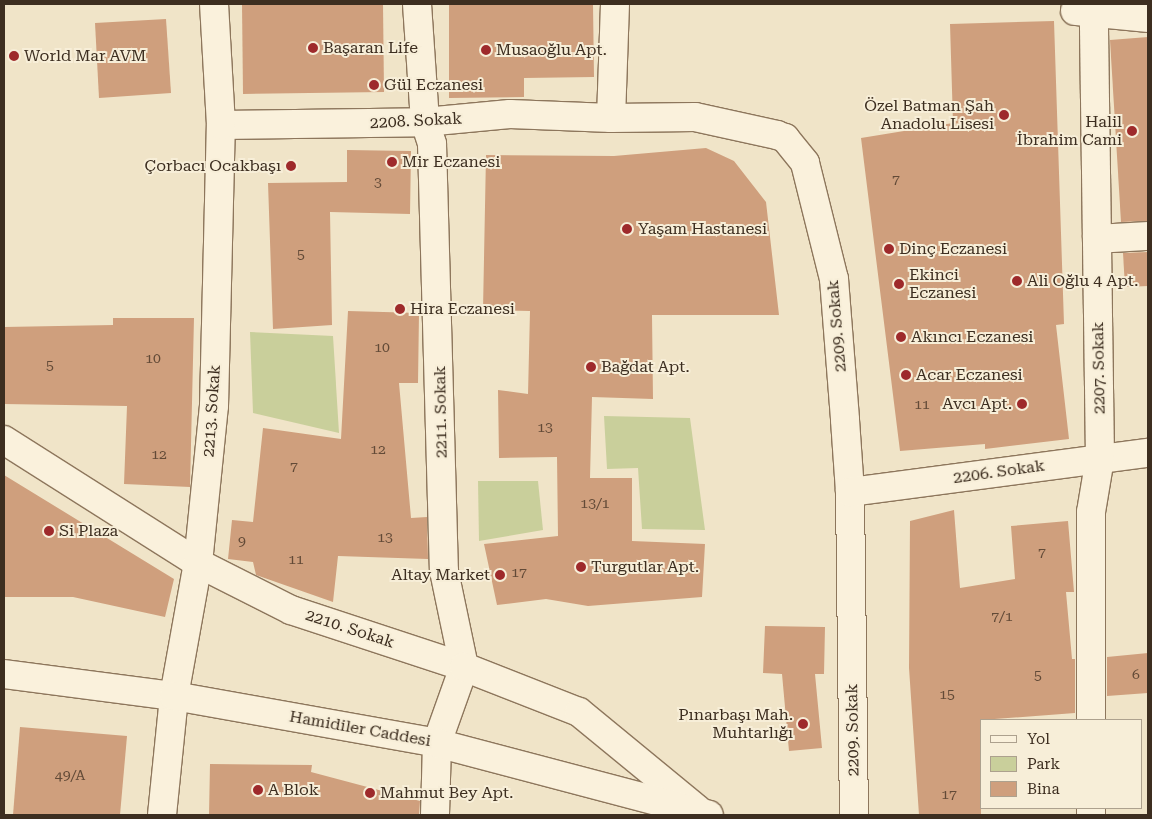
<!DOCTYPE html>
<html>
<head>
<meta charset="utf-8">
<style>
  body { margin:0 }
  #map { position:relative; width:1152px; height:819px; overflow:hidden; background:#f0e4c8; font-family:"Roboto Serif",serif }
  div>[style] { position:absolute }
  .green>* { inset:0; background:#c9cf9b }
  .building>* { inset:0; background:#cf9f7d }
  .roads { filter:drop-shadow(1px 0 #8d765c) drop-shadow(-1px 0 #8d765c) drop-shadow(0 1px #8d765c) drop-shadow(0 -1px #8d765c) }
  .street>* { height:28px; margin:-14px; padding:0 14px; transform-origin:14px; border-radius:14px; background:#faf1dc }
  .secondary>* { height:28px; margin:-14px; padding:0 14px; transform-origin:14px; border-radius:14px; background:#faf1dc }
  .dots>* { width:14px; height:14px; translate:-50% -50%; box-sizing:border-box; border:2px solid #f7eed8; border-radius:50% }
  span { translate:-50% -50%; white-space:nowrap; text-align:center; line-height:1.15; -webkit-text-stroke:4px #f7eed8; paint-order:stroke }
  .number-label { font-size:14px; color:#624a37 }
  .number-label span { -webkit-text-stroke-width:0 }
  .poi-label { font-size:16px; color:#3d2e20 }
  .left { translate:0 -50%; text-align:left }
  .right { translate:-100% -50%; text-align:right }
  .street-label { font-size:16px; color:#3d2e20 }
  .frame { position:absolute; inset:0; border:5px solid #3d2e20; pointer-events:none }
  .legend { position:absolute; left:980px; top:719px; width:162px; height:90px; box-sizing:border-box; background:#f7eed8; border:1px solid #ada18e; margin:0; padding:6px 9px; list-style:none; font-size:15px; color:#3d2e20 }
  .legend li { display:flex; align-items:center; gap:10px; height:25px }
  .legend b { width:25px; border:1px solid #ada18e }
</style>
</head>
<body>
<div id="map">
  <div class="green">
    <div style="clip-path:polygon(250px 332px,333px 336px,339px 433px,253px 413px)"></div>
    <div style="clip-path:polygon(604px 416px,690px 418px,705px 530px,642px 529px,638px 468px,607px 469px)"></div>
    <div style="clip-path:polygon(478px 481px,538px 481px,543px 530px,479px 541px)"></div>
  </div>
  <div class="building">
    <div style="clip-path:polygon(242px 4px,383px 4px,384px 92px,243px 94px)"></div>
    <div style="clip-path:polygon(449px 4px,593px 4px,594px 77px,524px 78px,524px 97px,449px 98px)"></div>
    <div style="clip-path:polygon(166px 19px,171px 93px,99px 98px,95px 23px)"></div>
    <div style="clip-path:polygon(1054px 21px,1064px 324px,1056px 325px,1069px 439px,985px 449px,985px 444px,900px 451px,861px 138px,953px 123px,950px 24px)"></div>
    <div style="clip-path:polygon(1148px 37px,1148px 221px,1121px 222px,1110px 40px)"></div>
    <div style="clip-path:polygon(706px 148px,734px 161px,766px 202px,779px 315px,652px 315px,653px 399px,592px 397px,590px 478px,632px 478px,632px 541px,705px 544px,702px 597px,588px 606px,546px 599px,497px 605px,484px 544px,558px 536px,557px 457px,499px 458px,498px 390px,528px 394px,530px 311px,483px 310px,486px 155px,614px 156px)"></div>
    <div style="clip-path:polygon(347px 150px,411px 151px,410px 214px,330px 212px,332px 325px,273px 329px,268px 183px,347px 182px)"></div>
    <div style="clip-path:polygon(1148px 252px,1148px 286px,1125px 287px,1123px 253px)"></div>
    <div style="clip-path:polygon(348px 311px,419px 313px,418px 383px,399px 383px,411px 518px,427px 517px,428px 559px,338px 556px,333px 602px,256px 575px,253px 562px,228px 559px,232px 520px,253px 522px,263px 428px,341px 439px)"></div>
    <div style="clip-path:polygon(113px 318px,194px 318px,190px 487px,124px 484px,127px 406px,4px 404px,4px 327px,113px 325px)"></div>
    <div style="clip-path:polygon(4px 475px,174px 579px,165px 617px,73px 597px,4px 597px)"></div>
    <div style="clip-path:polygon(954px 510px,960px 588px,1015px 579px,1011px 526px,1068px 521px,1074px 592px,1066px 592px,1072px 659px,1075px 659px,1075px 713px,981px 720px,981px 815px,919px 815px,909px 668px,910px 521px)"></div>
    <div style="clip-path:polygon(765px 626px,825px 627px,824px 674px,815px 674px,822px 748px,789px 751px,782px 674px,763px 673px)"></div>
    <div style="clip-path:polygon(1148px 653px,1148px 693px,1107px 696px,1107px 657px)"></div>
    <div style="clip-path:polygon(20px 727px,127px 736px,120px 815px,13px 815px)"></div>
    <div style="clip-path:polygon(210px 764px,312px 765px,311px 772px,420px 801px,419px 815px,209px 815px)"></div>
  </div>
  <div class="roads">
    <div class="street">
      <div style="left:417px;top:4px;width:118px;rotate:86.1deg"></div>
      <div style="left:425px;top:122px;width:23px;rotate:72deg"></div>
      <div style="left:432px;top:144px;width:427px;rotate:88.4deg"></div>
      <div style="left:444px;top:571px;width:98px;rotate:78.2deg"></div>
      <div style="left:464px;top:667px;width:81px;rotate:109.6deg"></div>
      <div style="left:437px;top:743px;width:72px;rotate:91.6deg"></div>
      <div style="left:615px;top:4px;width:114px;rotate:92deg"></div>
      <div style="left:611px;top:118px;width:84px;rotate:-0.7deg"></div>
      <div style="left:695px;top:117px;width:84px;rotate:12.4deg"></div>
      <div style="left:777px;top:135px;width:9px;rotate:21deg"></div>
      <div style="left:785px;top:138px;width:32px;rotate:51deg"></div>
      <div style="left:805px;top:163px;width:120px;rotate:76deg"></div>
      <div style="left:834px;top:279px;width:141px;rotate:85.5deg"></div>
      <div style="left:845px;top:420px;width:72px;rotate:86deg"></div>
      <div style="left:850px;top:492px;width:323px;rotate:89.3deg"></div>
      <div style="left:1075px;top:11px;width:73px;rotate:5.5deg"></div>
      <div style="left:221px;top:125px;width:204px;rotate:-0.8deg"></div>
      <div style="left:425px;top:122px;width:85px;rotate:-5.4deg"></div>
      <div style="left:510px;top:114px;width:101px;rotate:2.3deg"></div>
      <div style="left:1097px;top:239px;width:51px;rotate:-3.4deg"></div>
      <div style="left:4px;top:440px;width:230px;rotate:32.4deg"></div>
      <div style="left:198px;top:563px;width:104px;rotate:26.8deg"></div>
      <div style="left:291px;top:610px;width:182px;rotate:18.2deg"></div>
      <div style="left:464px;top:667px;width:123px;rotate:21.4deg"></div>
      <div style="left:579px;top:712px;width:153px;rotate:39.4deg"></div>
      <div style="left:850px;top:492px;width:301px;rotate:-7.5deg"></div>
      <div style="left:1091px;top:720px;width:208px;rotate:-90deg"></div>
      <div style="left:1091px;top:512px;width:55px;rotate:-80.5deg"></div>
      <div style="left:1100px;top:458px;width:444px;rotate:-90.8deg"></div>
      <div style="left:162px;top:815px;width:120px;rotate:-84.2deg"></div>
      <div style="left:174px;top:696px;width:135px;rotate:-79.8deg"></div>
      <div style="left:198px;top:563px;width:158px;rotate:-84.2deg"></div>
      <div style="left:214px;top:406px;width:281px;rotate:-88.6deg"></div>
      <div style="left:221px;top:125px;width:121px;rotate:-93.3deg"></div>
      <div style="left:1091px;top:815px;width:7px;rotate:-90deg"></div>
    </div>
    <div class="secondary">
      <div style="left:4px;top:674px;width:171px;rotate:7.4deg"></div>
      <div style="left:174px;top:696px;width:267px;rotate:10.1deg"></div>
      <div style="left:437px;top:743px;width:281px;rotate:14.8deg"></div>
    </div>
  </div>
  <div class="dots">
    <div style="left:313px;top:48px;background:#9e2a2b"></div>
    <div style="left:486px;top:50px;background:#9e2a2b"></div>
    <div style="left:14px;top:56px;background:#9e2a2b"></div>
    <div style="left:374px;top:85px;background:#9e2a2b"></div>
    <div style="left:1004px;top:115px;background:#9e2a2b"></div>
    <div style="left:1132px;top:131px;background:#9e2a2b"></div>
    <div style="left:392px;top:162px;background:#9e2a2b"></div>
    <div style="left:291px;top:166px;background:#9e2a2b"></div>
    <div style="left:627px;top:229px;background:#9e2a2b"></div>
    <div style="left:889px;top:249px;background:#9e2a2b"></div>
    <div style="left:1017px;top:281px;background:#9e2a2b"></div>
    <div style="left:899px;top:284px;background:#9e2a2b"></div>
    <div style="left:400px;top:309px;background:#9e2a2b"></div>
    <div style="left:901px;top:337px;background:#9e2a2b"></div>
    <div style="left:591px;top:367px;background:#9e2a2b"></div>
    <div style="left:906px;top:375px;background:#9e2a2b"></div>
    <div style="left:1022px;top:404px;background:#9e2a2b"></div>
    <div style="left:49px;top:531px;background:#9e2a2b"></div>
    <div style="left:581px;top:567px;background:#9e2a2b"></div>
    <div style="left:500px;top:575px;background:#9e2a2b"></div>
    <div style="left:803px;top:724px;background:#9e2a2b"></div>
    <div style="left:258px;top:790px;background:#9e2a2b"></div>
    <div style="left:370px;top:793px;background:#9e2a2b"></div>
  </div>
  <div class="number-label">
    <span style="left:896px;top:179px">7</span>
    <span style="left:378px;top:182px">3</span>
    <span style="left:301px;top:254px">5</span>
    <span style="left:382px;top:347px">10</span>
    <span style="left:153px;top:358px">10</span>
    <span style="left:50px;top:365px">5</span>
    <span style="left:922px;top:404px">11</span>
    <span style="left:545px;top:427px">13</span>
    <span style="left:378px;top:449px">12</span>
    <span style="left:159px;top:454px">12</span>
    <span style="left:294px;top:466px">7</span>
    <span style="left:595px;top:503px">13/1</span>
    <span style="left:385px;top:537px">13</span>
    <span style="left:242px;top:541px">9</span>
    <span style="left:1042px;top:552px">7</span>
    <span style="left:296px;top:559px">11</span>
    <span style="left:519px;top:572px">17</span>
    <span style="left:1002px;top:616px">7/1</span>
    <span style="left:1136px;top:674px">6</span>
    <span style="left:1038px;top:675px">5</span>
    <span style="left:947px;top:694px">15</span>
    <span style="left:70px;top:775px">49/A</span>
    <span style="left:949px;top:794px">17</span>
  </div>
  <div class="poi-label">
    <span class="left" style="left:323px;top:48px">Başaran Life</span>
    <span class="left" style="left:496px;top:50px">Musaoğlu Apt.</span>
    <span class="left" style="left:24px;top:56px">World Mar AVM</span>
    <span class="left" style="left:384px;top:85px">Gül Eczanesi</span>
    <span class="right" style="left:994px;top:115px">Özel Batman Şah<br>Anadolu Lisesi</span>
    <span class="right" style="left:1122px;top:131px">Halil<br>İbrahim Cami</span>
    <span class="left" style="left:402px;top:162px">Mir Eczanesi</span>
    <span class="right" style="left:281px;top:166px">Çorbacı Ocakbaşı</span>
    <span class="left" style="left:638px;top:229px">Yaşam Hastanesi</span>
    <span class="left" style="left:899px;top:249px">Dinç Eczanesi</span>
    <span class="left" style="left:909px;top:284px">Ekinci<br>Eczanesi</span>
    <span class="left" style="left:1027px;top:281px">Ali Oğlu 4 Apt.</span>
    <span class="left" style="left:410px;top:309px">Hira Eczanesi</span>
    <span class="left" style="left:911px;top:337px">Akıncı Eczanesi</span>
    <span class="left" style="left:601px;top:367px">Bağdat Apt.</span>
    <span class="left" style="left:916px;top:375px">Acar Eczanesi</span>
    <span class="right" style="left:1012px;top:404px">Avcı Apt.</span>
    <span class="left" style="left:59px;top:531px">Si Plaza</span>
    <span class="left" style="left:591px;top:567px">Turgutlar Apt.</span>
    <span class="right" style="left:490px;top:575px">Altay Market</span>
    <span class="right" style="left:793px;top:724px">Pınarbaşı Mah.<br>Muhtarlığı</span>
    <span class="left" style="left:268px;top:790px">A Blok</span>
    <span class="left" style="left:380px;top:793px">Mahmut Bey Apt.</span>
  </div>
  <div class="street-label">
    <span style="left:416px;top:121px;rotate:-3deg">2208. Sokak</span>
    <span style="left:837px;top:326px;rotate:-95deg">2209. Sokak</span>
    <span style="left:1099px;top:368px;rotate:-91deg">2207. Sokak</span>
    <span style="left:212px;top:411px;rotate:-86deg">2213. Sokak</span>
    <span style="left:441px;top:412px;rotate:-91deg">2211. Sokak</span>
    <span style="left:999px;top:472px;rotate:-8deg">2206. Sokak</span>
    <span style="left:350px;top:629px;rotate:18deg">2210. Sokak</span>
    <span style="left:360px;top:729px;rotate:10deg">Hamidiler Caddesi</span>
    <span style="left:853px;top:730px;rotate:-91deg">2209. Sokak</span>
  </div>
  <div class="frame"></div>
  <ul class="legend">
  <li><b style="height:6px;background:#faf1dc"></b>Yol</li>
  <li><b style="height:14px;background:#c9cf9b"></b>Park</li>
  <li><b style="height:14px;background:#cf9f7d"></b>Bina</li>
  </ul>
</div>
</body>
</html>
